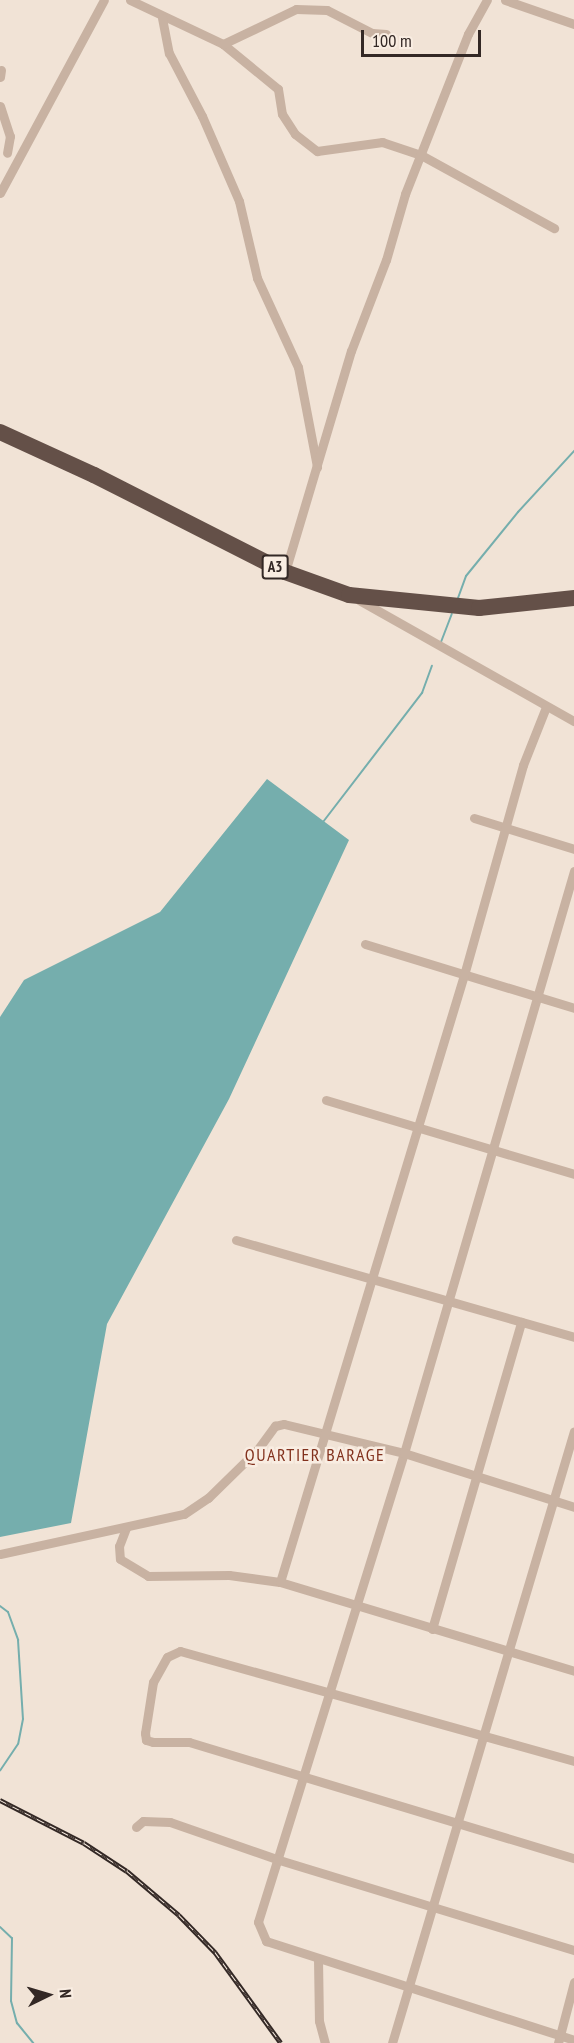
<!DOCTYPE html>
<html>
<head>
<meta charset="utf-8">
<style>
  body { margin:0 }
  #map { position:relative; width:574px; height:2043px; overflow:hidden; background:#f1e3d6; font-family:"PT Sans Narrow",sans-serif }
  div>[style] { position:absolute }
  .water>* { inset:0; background:#75aead }
  .stream>* { height:2px; margin:-1px; padding:0 1px; transform-origin:1px; border-radius:1px; background:#75aead }
  .minor>* { height:9px; margin:-4.5px; padding:0 4.5px; transform-origin:4.5px; border-radius:4.5px; background:#c8b2a2 }
  .trunk>* { height:16px; margin:-8px; padding:0 8px; transform-origin:8px; border-radius:8px; background:#645048 }
  .rail>* { height:4.5px; margin-top:-2.25px; transform-origin:0; background:repeating-linear-gradient(90deg,#f9ede2 0 7px,#332825 0 14px); box-sizing:border-box; border-block:2px solid #332825 }
  span { translate:-50% -50%; white-space:nowrap; text-align:center; line-height:1.15; -webkit-text-stroke:5px #f9ede2; paint-order:stroke }
  .shield-label span { padding:2px 4px; background:#f9ede2; border:2px solid; border-radius:4px; -webkit-text-stroke-width:0 }
  .shield-label { font-size:15px; color:#332825; font-weight:700 }
  .neighbourhood-label { font-size:18px; color:#82311d; letter-spacing:1.5px }
  .north { position:absolute; left:18px; top:1965px; width:60px; height:60px; -webkit-text-stroke:4px #f9ede2; paint-order:stroke; rotate:85deg; font-size:16px; font-weight:700; line-height:24px; text-align:center; color:#332825 }
  .north::after { content:''; display:block; margin:auto; width:21px; height:27px; background:#332825; clip-path:polygon(50% 0,100% 100%,50% 72%,0 100%) }
  .scale { position:absolute; left:361px; top:30px; width:120px; height:27px; box-sizing:border-box; border:3px solid #332825; border-top:0; padding-left:8px; font-size:18px; line-height:21px; white-space:nowrap; color:#332825; -webkit-text-stroke:4px #f9ede2; paint-order:stroke }
</style>
</head>
<body>
<div id="map">
  <div class="water">
    <div style="clip-path:polygon(267px 779px,349px 840px,229px 1099px,107px 1324px,71px 1523px,0 1537px,0 1017px,24px 980px,160px 912px)"></div>
  </div>
  <div class="stream">
    <div style="left:458px;top:598px;width:23px;rotate:-70deg"></div>
    <div style="left:466px;top:576px;width:82px;rotate:-50.9deg"></div>
    <div style="left:518px;top:512px;width:83px;rotate:-47.4deg"></div>
    <div style="left:441px;top:642px;width:30px;rotate:-69deg"></div>
    <div style="left:323px;top:822px;width:163px;rotate:-52.5deg"></div>
    <div style="left:422px;top:693px;width:29px;rotate:-70deg"></div>
    <div style="left:0;top:1606px;width:10px;rotate:37deg"></div>
    <div style="left:8px;top:1612px;width:30px;rotate:70deg"></div>
    <div style="left:18px;top:1640px;width:79px;rotate:86.4deg"></div>
    <div style="left:23px;top:1719px;width:25px;rotate:101deg"></div>
    <div style="left:18px;top:1744px;width:32px;rotate:124deg"></div>
    <div style="left:0;top:1927px;width:16px;rotate:43deg"></div>
    <div style="left:12px;top:1938px;width:63px;rotate:90.9deg"></div>
    <div style="left:11px;top:2001px;width:23px;rotate:75deg"></div>
    <div style="left:17px;top:2023px;width:26px;rotate:51deg"></div>
  </div>
  <div class="minor">
    <div style="left:130px;top:0;width:103px;rotate:25.3deg"></div>
    <div style="left:223px;top:44px;width:71px;rotate:39.3deg"></div>
    <div style="left:278px;top:89px;width:25px;rotate:81deg"></div>
    <div style="left:282px;top:114px;width:24px;rotate:57deg"></div>
    <div style="left:295px;top:134px;width:28px;rotate:38deg"></div>
    <div style="left:317px;top:151px;width:66px;rotate:-7.9deg"></div>
    <div style="left:382px;top:142px;width:41px;rotate:18.4deg"></div>
    <div style="left:421px;top:155px;width:152px;rotate:28.8deg"></div>
    <div style="left:505px;top:0;width:73px;rotate:19.2deg"></div>
    <div style="left:162px;top:18px;width:36px;rotate:79deg"></div>
    <div style="left:169px;top:53px;width:71px;rotate:62.4deg"></div>
    <div style="left:202px;top:116px;width:93px;rotate:66.5deg"></div>
    <div style="left:239px;top:201px;width:79px;rotate:76.8deg"></div>
    <div style="left:257px;top:278px;width:98px;rotate:65.3deg"></div>
    <div style="left:298px;top:367px;width:102px;rotate:79.2deg"></div>
    <div style="left:223px;top:44px;width:81px;rotate:-25.6deg"></div>
    <div style="left:296px;top:9px;width:31px;rotate:2deg"></div>
    <div style="left:327px;top:10px;width:51px;rotate:27.1deg"></div>
    <div style="left:372px;top:33px;width:14px;rotate:4deg"></div>
    <div style="left:0;top:77px;width:7px;rotate:-82deg"></div>
    <div style="left:0;top:106px;width:32px;rotate:72deg"></div>
    <div style="left:10px;top:136px;width:17px;rotate:100deg"></div>
    <div style="left:0;top:193px;width:219px;rotate:-61.7deg"></div>
    <div style="left:285px;top:572px;width:231px;rotate:-73.4deg"></div>
    <div style="left:351px;top:351px;width:97px;rotate:-69deg"></div>
    <div style="left:386px;top:260px;width:69px;rotate:-73.9deg"></div>
    <div style="left:405px;top:194px;width:172px;rotate:-68.5deg"></div>
    <div style="left:468px;top:34px;width:39px;rotate:-61deg"></div>
    <div style="left:359px;top:600px;width:247px;rotate:29.4deg"></div>
    <div style="left:474px;top:818px;width:105px;rotate:17.2deg"></div>
    <div style="left:574px;top:871px;width:606px;rotate:106.28deg"></div>
    <div style="left:404px;top:1453px;width:491px;rotate:107.3deg"></div>
    <div style="left:258px;top:1922px;width:21px;rotate:67deg"></div>
    <div style="left:266px;top:1941px;width:324px;rotate:17.8deg"></div>
    <div style="left:365px;top:944px;width:219px;rotate:17deg"></div>
    <div style="left:326px;top:1100px;width:259px;rotate:16.6deg"></div>
    <div style="left:236px;top:1240px;width:352px;rotate:16deg"></div>
    <div style="left:126px;top:1528px;width:19px;rotate:111deg"></div>
    <div style="left:119px;top:1546px;width:13px;rotate:86deg"></div>
    <div style="left:120px;top:1559px;width:33px;rotate:31deg"></div>
    <div style="left:148px;top:1576px;width:81px;rotate:-0.7deg"></div>
    <div style="left:229px;top:1575px;width:51px;rotate:7.8deg"></div>
    <div style="left:280px;top:1582px;width:307px;rotate:16.8deg"></div>
    <div style="left:0;top:1554px;width:188px;rotate:-12.3deg"></div>
    <div style="left:184px;top:1514px;width:29px;rotate:-34deg"></div>
    <div style="left:208px;top:1498px;width:70px;rotate:-44.4deg"></div>
    <div style="left:258px;top:1449px;width:29px;rotate:-54deg"></div>
    <div style="left:275px;top:1426px;width:9px;rotate:-13deg"></div>
    <div style="left:284px;top:1424px;width:123px;rotate:13.6deg"></div>
    <div style="left:404px;top:1453px;width:178px;rotate:17.6deg"></div>
    <div style="left:280px;top:1582px;width:634px;rotate:-73.14deg"></div>
    <div style="left:464px;top:975px;width:218px;rotate:-74.3deg"></div>
    <div style="left:523px;top:765px;width:62px;rotate:-68.4deg"></div>
    <div style="left:432px;top:1629px;width:320px;rotate:-73.8deg"></div>
    <div style="left:574px;top:1761px;width:409px;rotate:-164.4deg"></div>
    <div style="left:180px;top:1651px;width:14px;rotate:155deg"></div>
    <div style="left:167px;top:1657px;width:29px;rotate:119deg"></div>
    <div style="left:153px;top:1682px;width:52px;rotate:98.9deg"></div>
    <div style="left:145px;top:1733px;width:7px;rotate:82deg"></div>
    <div style="left:146px;top:1740px;width:7px;rotate:16deg"></div>
    <div style="left:153px;top:1742px;width:36px"></div>
    <div style="left:189px;top:1742px;width:402px;rotate:16.8deg"></div>
    <div style="left:136px;top:1827px;width:9px;rotate:-41deg"></div>
    <div style="left:143px;top:1821px;width:27px;rotate:2deg"></div>
    <div style="left:170px;top:1822px;width:112px;rotate:19.2deg"></div>
    <div style="left:276px;top:1859px;width:312px;rotate:17deg"></div>
    <div style="left:318px;top:1959px;width:62px;rotate:89.1deg"></div>
    <div style="left:319px;top:2021px;width:23px;rotate:75deg"></div>
    <div style="left:392px;top:2043px;width:638px;rotate:-73.44deg"></div>
    <div style="left:558px;top:2043px;width:63px;rotate:-75.3deg"></div>
  </div>
  <div class="trunk">
    <div style="left:0;top:432px;width:103px;rotate:24.6deg"></div>
    <div style="left:94px;top:475px;width:214px;rotate:26.9deg"></div>
    <div style="left:285px;top:572px;width:68px;rotate:19.8deg"></div>
    <div style="left:349px;top:595px;width:131px;rotate:5.7deg"></div>
    <div style="left:479px;top:608px;width:96px;rotate:-6deg"></div>
  </div>
  <div class="rail">
    <div style="left:0;top:1800px;width:94px;rotate:27.1deg"></div>
    <div style="left:84px;top:1843px;width:51px;rotate:33.1deg"></div>
    <div style="left:127px;top:1871px;width:68px;rotate:40.2deg"></div>
    <div style="left:179px;top:1915px;width:52px;rotate:45.8deg"></div>
    <div style="left:215px;top:1952px;width:112px;rotate:54deg"></div>
  </div>
  <div class="shield-label">
    <span style="left:275px;top:567px">A3</span>
  </div>
  <div class="neighbourhood-label">
    <span style="left:315px;top:1455px">QUARTIER BARAGE</span>
  </div>
  <div class="north">N</div>
  <div class="scale">100 m</div>
</div>
</body>
</html>
